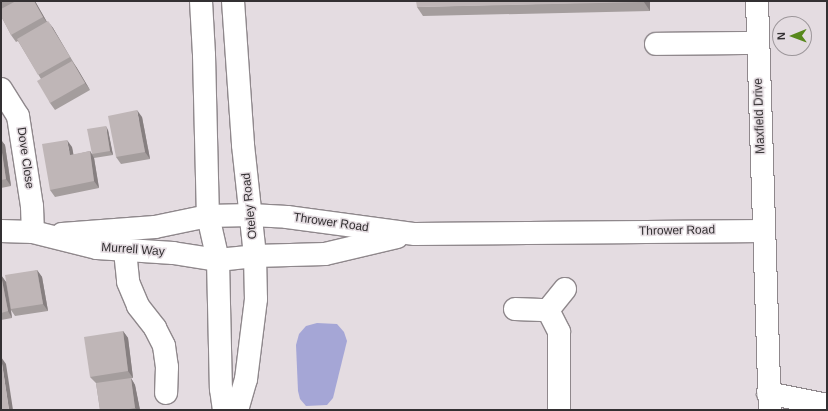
<!DOCTYPE html>
<html>
<head>
<meta charset="utf-8">
<style>
  body { margin:0 }
  #map { position:relative; width:828px; height:411px; overflow:hidden; background:#e4dce1; font-family:Helvetica,sans-serif }
  div>[style] { position:absolute }
  .water>* { inset:0; background:#a5a6d6 }
  .roads { filter:drop-shadow(1px 0 #8f888c) drop-shadow(-1px 0 #8f888c) drop-shadow(0 1px #8f888c) drop-shadow(0 -1px #8f888c) }
  .minor>* { height:22px; margin:-11px; padding:0 11px; transform-origin:11px; border-radius:11px; background:#fff }
  .major>* { height:22px; margin:-11px; padding:0 11px; transform-origin:11px; border-radius:11px; background:#fff }
  .wall>* { inset:0; background:#a49d9d }
  .shaded-wall>* { inset:0; background:#867f80 }
  .building>* { inset:0; background:#bfb6b7 }
  span { translate:-50% -50%; white-space:nowrap; text-align:center; line-height:1.15; -webkit-text-stroke:3px #e4dce1; paint-order:stroke }
  .street-label { font-size:12px; color:#333032 }
  .frame { position:absolute; inset:0; border:2px solid #333032; pointer-events:none }
  .north { position:absolute; left:772px; top:16px; width:40px; height:40px; box-sizing:border-box; background:#e4dce1; border:1px solid #9d979b; border-radius:50%; rotate:269deg; font-size:11px; font-weight:700; line-height:16px; text-align:center; color:#333032 }
  .north::after { content:''; display:block; margin:auto; width:14px; height:18px; background:#58881c; clip-path:polygon(50% 0,100% 100%,50% 72%,0 100%) }
</style>
</head>
<body>
<div id="map">
  <div class="water">
    <div style="clip-path:polygon(317px 323px,337px 324px,344px 332px,347px 341px,333px 398px,327px 405px,306px 406px,300px 399px,298px 391px,296px 345px,299px 334px,306px 326px)"></div>
  </div>
  <div class="roads">
    <div class="minor">
      <div style="left:757px;top:1px;width:409px;rotate:88.2deg"></div>
      <div style="left:656px;top:44px;width:102px;rotate:-0.6deg"></div>
      <div style="left:1px;top:89px;width:32px;rotate:58deg"></div>
      <div style="left:18px;top:116px;width:91px;rotate:81.2deg"></div>
      <div style="left:32px;top:206px;width:26px;rotate:88deg"></div>
      <div style="left:251px;top:215px;width:36px;rotate:3deg"></div>
      <div style="left:287px;top:217px;width:129px;rotate:7.6deg"></div>
      <div style="left:415px;top:234px;width:349px;rotate:-0.5deg"></div>
      <div style="left:1px;top:231px;width:32px;rotate:2deg"></div>
      <div style="left:33px;top:232px;width:66px;rotate:14deg"></div>
      <div style="left:97px;top:248px;width:76px;rotate:3.8deg"></div>
      <div style="left:173px;top:253px;width:46px;rotate:8.8deg"></div>
      <div style="left:62px;top:234px;width:93px;rotate:-4.3deg"></div>
      <div style="left:155px;top:227px;width:54px;rotate:-11.7deg"></div>
      <div style="left:125px;top:251px;width:31px;rotate:84deg"></div>
      <div style="left:128px;top:282px;width:26px;rotate:67deg"></div>
      <div style="left:138px;top:306px;width:28px;rotate:52deg"></div>
      <div style="left:155px;top:328px;width:20px;rotate:63deg"></div>
      <div style="left:164px;top:346px;width:21px;rotate:82deg"></div>
      <div style="left:167px;top:367px;width:26px;rotate:92deg"></div>
      <div style="left:255px;top:256px;width:70px;rotate:-1.6deg"></div>
      <div style="left:325px;top:254px;width:74px;rotate:-13.3deg"></div>
      <div style="left:515px;top:309px;width:33px;rotate:2deg"></div>
      <div style="left:548px;top:310px;width:25px;rotate:63deg"></div>
      <div style="left:559px;top:332px;width:78px;rotate:90deg"></div>
      <div style="left:548px;top:310px;width:27px;rotate:-51deg"></div>
      <div style="left:768px;top:393px;width:60px;rotate:11.5deg"></div>
    </div>
    <div class="major">
      <div style="left:201px;top:1px;width:54px;rotate:86.8deg"></div>
      <div style="left:204px;top:55px;width:161px;rotate:88.6deg"></div>
      <div style="left:208px;top:216px;width:45px;rotate:77.2deg"></div>
      <div style="left:218px;top:260px;width:129px;rotate:88.7deg"></div>
      <div style="left:221px;top:389px;width:21px;rotate:82deg"></div>
      <div style="left:233px;top:1px;width:144px;rotate:86deg"></div>
      <div style="left:243px;top:145px;width:112px;rotate:83.8deg"></div>
      <div style="left:255px;top:256px;width:43px;rotate:88.7deg"></div>
      <div style="left:256px;top:299px;width:81px;rotate:97.1deg"></div>
      <div style="left:246px;top:379px;width:32px;rotate:106deg"></div>
      <div style="left:208px;top:216px;width:43px;rotate:-1.3deg"></div>
      <div style="left:218px;top:260px;width:37px;rotate:-6deg"></div>
    </div>
  </div>
  <div class="wall">
    <div style="clip-path:polygon(1px 1px,35px 1px,47px 22px,53px 28px,90px 90px,55px 110px,50px 103px,41px 79px,18px 41px,16px 42px,11px 35px,1px 16px)"></div>
    <div style="clip-path:polygon(650px 1px,650px 11px,423px 16px,417px 7px)"></div>
    <div style="clip-path:polygon(142px 117px,150px 159px,121px 164px,116px 157px)"></div>
    <div style="clip-path:polygon(108px 130px,113px 155px,94px 158px,99px 188px,55px 197px,50px 190px,72px 147px,73px 155px,90px 151px,92px 154px)"></div>
    <div style="clip-path:polygon(1px 140px,5px 145px,11px 186px,1px 188px)"></div>
    <div style="clip-path:polygon(37px 270px,42px 277px,48px 311px,15px 316px,11px 310px,12px 318px,1px 320px,1px 275px,6px 282px)"></div>
    <div style="clip-path:polygon(123px 331px,128px 338px,133px 378px,131px 378px,135px 385px,140px 410px,100px 410px,96px 383px,90px 377px)"></div>
  </div>
  <div class="shaded-wall">
    <div style="clip-path:polygon(34px 1px,35px 1px,48px 24px,43px 17px)"></div>
    <div style="clip-path:polygon(644px 1px,650px 1px,650px 11px,644px 2px)"></div>
    <div style="clip-path:polygon(48px 21px,53px 28px,74px 64px,70px 57px)"></div>
    <div style="clip-path:polygon(72px 61px,77px 68px,90px 90px,85px 83px)"></div>
    <div style="clip-path:polygon(137px 110px,142px 117px,150px 159px,145px 152px)"></div>
    <div style="clip-path:polygon(106px 126px,108px 130px,113px 155px,110px 151px)"></div>
    <div style="clip-path:polygon(1px 140px,5px 145px,11px 186px,6px 179px,1px 146px)"></div>
    <div style="clip-path:polygon(67px 140px,72px 147px,75px 162px,70px 155px)"></div>
    <div style="clip-path:polygon(90px 151px,94px 158px,99px 188px,94px 181px)"></div>
    <div style="clip-path:polygon(37px 270px,42px 277px,48px 311px,43px 304px)"></div>
    <div style="clip-path:polygon(1px 275px,6px 282px,12px 318px,8px 311px)"></div>
    <div style="clip-path:polygon(123px 331px,128px 338px,133px 378px,128px 371px)"></div>
    <div style="clip-path:polygon(1px 357px,6px 364px,13px 410px,9px 410px)"></div>
    <div style="clip-path:polygon(131px 378px,135px 385px,140px 410px,137px 410px,135px 408px)"></div>
  </div>
  <div class="building">
    <div style="clip-path:polygon(16px 1px,34px 1px,43px 17px,11px 35px,1px 16px,1px 9px)"></div>
    <div style="clip-path:polygon(416px 1px,644px 1px,644px 2px,417px 7px)"></div>
    <div style="clip-path:polygon(48px 21px,70px 57px,38px 75px,17px 39px)"></div>
    <div style="clip-path:polygon(72px 61px,85px 83px,50px 103px,37px 81px)"></div>
    <div style="clip-path:polygon(137px 110px,145px 152px,116px 157px,108px 116px)"></div>
    <div style="clip-path:polygon(106px 126px,110px 151px,92px 154px,87px 129px)"></div>
    <div style="clip-path:polygon(67px 140px,70px 155px,90px 151px,94px 181px,50px 190px,42px 144px)"></div>
    <div style="clip-path:polygon(1px 146px,6px 179px,1px 180px)"></div>
    <div style="clip-path:polygon(37px 270px,43px 304px,11px 309px,5px 275px)"></div>
    <div style="clip-path:polygon(1px 275px,8px 311px,1px 313px)"></div>
    <div style="clip-path:polygon(123px 331px,128px 371px,90px 377px,84px 337px)"></div>
    <div style="clip-path:polygon(1px 357px,9px 410px,1px 410px)"></div>
    <div style="clip-path:polygon(131px 378px,135px 408px,124px 410px,100px 410px,96px 383px)"></div>
  </div>
  <div class="street-label">
    <span style="left:760px;top:116px;rotate:-92deg">Maxfield Drive</span>
    <span style="left:25px;top:158px;rotate:82deg">Dove Close</span>
    <span style="left:250px;top:206px;rotate:-96deg">Oteley Road</span>
    <span style="left:331px;top:223px;rotate:8deg">Thrower Road</span>
    <span style="left:677px;top:231px;rotate:-1deg">Thrower Road</span>
    <span style="left:133px;top:250px;rotate:4deg">Murrell Way</span>
  </div>
  <div class="frame"></div>
  <div class="north">N</div>
</div>
</body>
</html>
